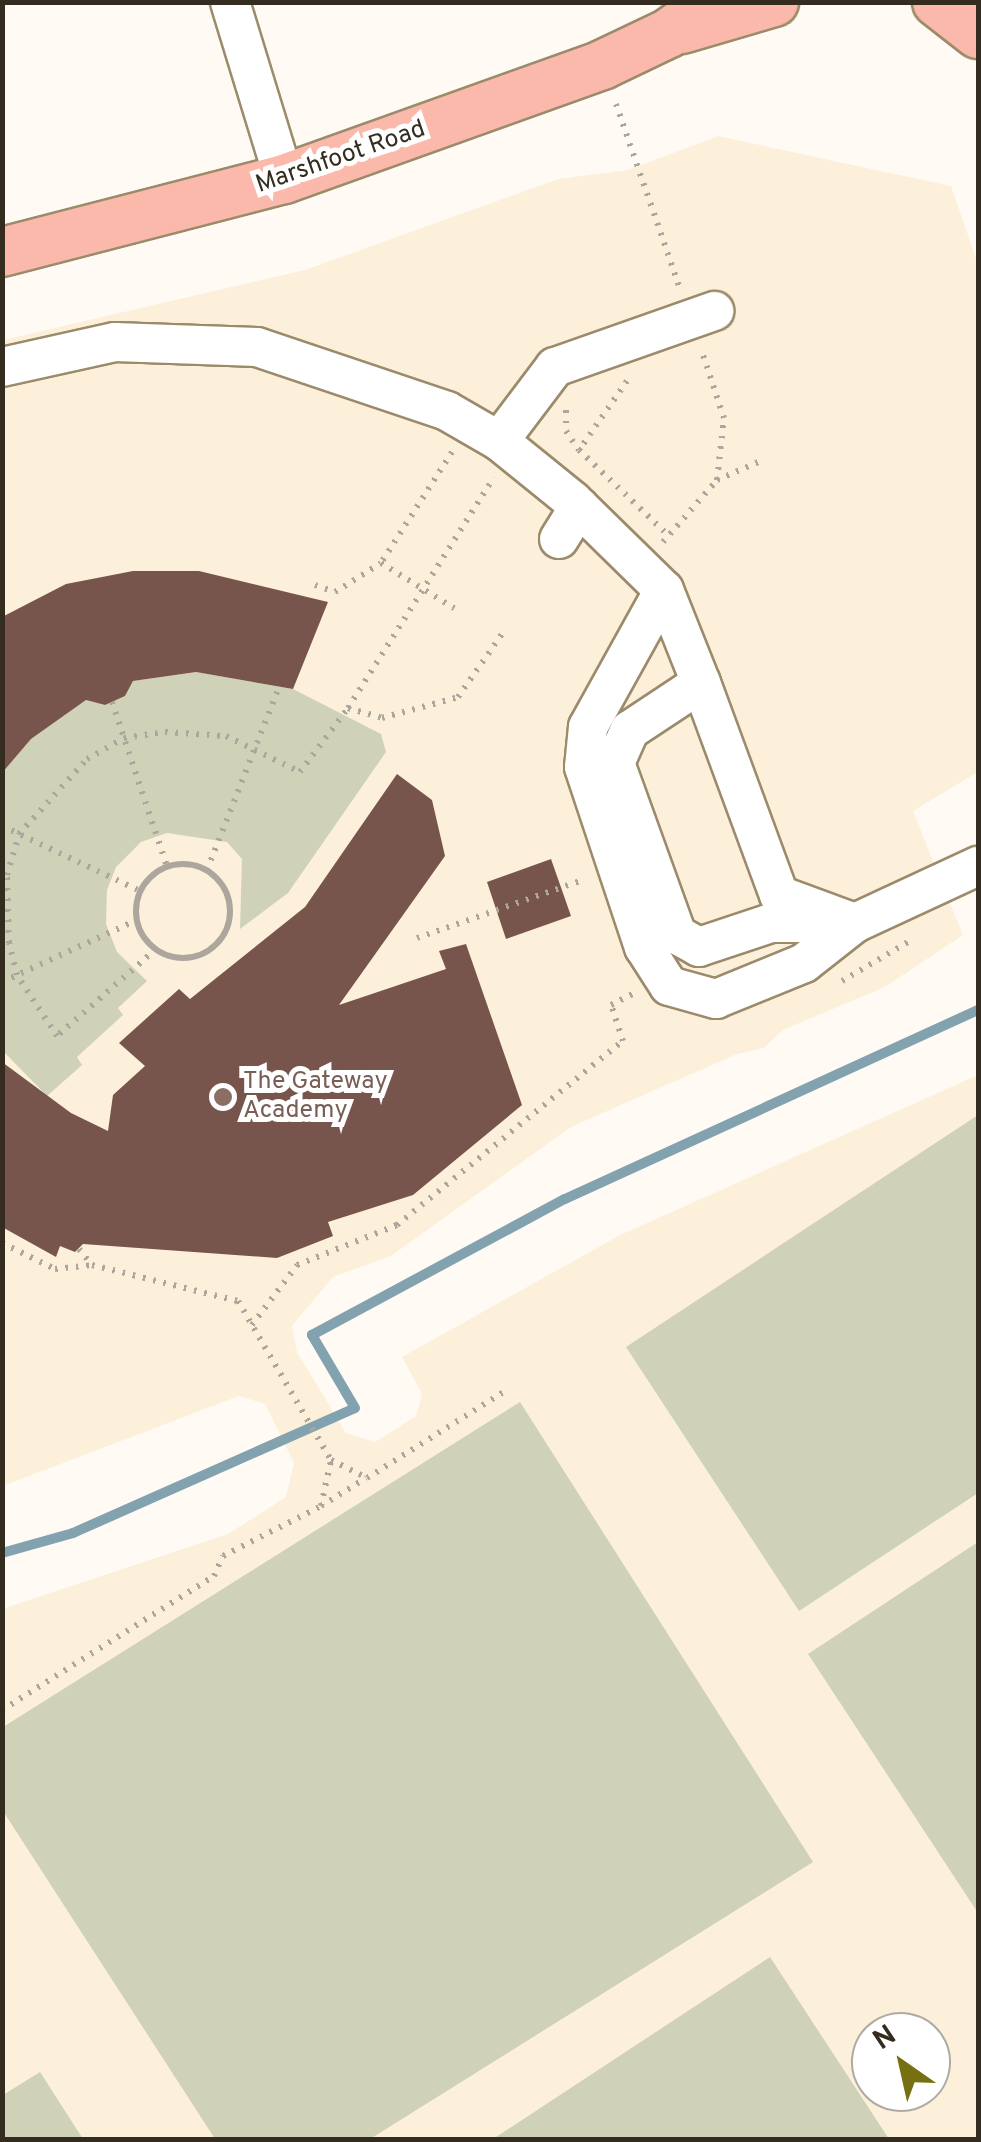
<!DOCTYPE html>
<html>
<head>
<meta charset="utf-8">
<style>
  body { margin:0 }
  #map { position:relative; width:981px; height:2142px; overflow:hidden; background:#fffbf4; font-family:Overpass,sans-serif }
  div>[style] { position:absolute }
  .education>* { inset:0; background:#fcf0db }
  .green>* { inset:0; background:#cfd2b6 }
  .stream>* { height:10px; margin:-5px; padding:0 5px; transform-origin:5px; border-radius:5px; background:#81a2ae }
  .building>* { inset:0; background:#78554c }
  .path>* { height:6px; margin-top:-3px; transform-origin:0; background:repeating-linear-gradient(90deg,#aca69d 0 2.5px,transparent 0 10.5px) }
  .path>.ring { margin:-3px; padding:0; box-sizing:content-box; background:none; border:6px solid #aca69d; border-radius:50% }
  .roads { filter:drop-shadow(2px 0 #9b8b6b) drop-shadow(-2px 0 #9b8b6b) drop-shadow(0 2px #9b8b6b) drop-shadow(0 -2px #9b8b6b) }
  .minor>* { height:38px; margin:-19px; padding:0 19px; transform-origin:19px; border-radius:19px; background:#fff }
  .major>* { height:48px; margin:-24px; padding:0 24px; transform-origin:24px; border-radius:24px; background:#fbb9ab }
  .dots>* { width:28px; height:28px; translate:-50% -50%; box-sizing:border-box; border:5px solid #fff; border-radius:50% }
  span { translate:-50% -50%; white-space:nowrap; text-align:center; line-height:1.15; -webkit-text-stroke:10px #fff; paint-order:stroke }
  .street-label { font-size:25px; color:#342d1f }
  .education-label { font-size:25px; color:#785e54 }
  .left { translate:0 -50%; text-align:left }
  .frame { position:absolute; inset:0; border:5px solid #342d1f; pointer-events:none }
  .north { position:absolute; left:851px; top:2012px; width:100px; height:100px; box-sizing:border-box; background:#fff; border:2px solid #aeaba5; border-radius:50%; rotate:326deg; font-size:28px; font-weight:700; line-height:40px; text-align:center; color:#342d1f }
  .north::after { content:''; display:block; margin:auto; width:35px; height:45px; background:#777011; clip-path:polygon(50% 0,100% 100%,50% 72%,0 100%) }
</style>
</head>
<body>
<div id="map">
  <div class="education">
    <div style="clip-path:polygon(evenodd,718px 136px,951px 186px,978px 264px,978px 772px,913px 811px,963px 935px,885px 987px,783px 1030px,764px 1048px,737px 1054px,571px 1127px,391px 1256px,333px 1277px,292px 1326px,297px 1352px,346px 1433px,375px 1442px,416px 1416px,422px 1394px,402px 1357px,620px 1235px,978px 1075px,978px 2139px,3px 2139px,2px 1609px,228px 1534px,286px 1497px,294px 1463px,265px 1404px,239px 1396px,3px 1486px,3px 340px,305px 270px,558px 179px,628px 170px,718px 136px,871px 2032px,931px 2032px,931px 2092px,871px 2092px,871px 2032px)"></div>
  </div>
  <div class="green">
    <div style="clip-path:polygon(196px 672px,293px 689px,381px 734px,386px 752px,288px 893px,240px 929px,242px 859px,227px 842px,167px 833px,141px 842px,116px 867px,107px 890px,106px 924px,117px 952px,147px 981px,118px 1008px,123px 1015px,77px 1057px,82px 1065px,47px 1096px,3px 1051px,2px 773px,31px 739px,86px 700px,105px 705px,125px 696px,133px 681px)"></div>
    <div style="clip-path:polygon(978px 1115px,978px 1493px,799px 1611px,626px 1347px)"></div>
    <div style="clip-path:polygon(520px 1402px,813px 1862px,370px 2139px,215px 2139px,3px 1811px,3px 1727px)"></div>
    <div style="clip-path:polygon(978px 1542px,978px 1913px,808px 1654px)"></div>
    <div style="clip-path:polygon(770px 1957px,889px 2139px,493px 2139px)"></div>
    <div style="clip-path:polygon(40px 2072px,83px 2139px,3px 2139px,3px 2095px)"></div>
  </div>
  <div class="stream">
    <div style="left:2px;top:1553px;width:74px;rotate:-15.7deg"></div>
    <div style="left:73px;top:1533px;width:308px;rotate:-23.9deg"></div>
    <div style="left:355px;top:1408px;width:85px;rotate:-120.5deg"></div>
    <div style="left:312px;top:1335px;width:287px;rotate:-28.3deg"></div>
    <div style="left:565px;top:1199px;width:454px;rotate:-24.6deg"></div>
  </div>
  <div class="building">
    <div style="clip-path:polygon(133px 571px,199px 571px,328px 602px,293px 689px,196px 672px,133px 681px,125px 696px,105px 705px,86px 700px,31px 739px,2px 773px,2px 617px,66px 584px)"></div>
    <div style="clip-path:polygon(397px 774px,432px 800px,445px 856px,339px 1005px,446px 969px,439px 951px,466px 944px,522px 1105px,413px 1195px,328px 1222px,333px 1236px,277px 1258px,83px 1244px,75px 1252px,60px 1246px,56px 1257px,2px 1227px,2px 1062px,71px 1113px,108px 1131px,113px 1095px,145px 1066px,119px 1043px,179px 989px,190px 999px,305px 907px)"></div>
    <div style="clip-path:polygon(551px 859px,571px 916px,506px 939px,487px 882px)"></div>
  </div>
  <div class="path">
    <div style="left:616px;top:104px;width:193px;rotate:70.9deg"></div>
    <div style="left:627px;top:381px;width:84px;rotate:124.8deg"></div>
    <div style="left:579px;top:450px;width:123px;rotate:43.7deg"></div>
    <div style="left:566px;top:410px;width:21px;rotate:90deg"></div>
    <div style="left:566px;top:431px;width:23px;rotate:56deg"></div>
    <div style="left:452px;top:452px;width:132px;rotate:122.6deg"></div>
    <div style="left:381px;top:563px;width:86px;rotate:31.7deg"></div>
    <div style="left:717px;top:480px;width:52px;rotate:-23.6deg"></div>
    <div style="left:663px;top:542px;width:82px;rotate:-48.9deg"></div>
    <div style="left:717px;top:480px;width:62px;rotate:-83.6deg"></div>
    <div style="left:724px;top:418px;width:73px;rotate:-108.4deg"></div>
    <div style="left:315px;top:585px;width:21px;rotate:19deg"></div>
    <div style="left:335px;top:592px;width:54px;rotate:-32.2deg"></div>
    <div style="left:112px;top:702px;width:173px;rotate:71.5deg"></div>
    <div style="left:348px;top:708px;width:35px;rotate:16deg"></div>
    <div style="left:382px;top:718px;width:79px;rotate:-15.4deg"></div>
    <div style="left:458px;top:697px;width:77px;rotate:-55.1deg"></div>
    <div style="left:2px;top:826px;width:153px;rotate:25.2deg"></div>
    <div class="ring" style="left:136px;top:864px;width:88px;height:88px"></div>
    <div style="left:207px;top:870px;width:199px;rotate:-68.5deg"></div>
    <div style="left:417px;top:938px;width:176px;rotate:-19.3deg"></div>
    <div style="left:156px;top:949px;width:132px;rotate:138.7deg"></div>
    <div style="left:57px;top:1036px;width:73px;rotate:-123.3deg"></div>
    <div style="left:17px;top:975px;width:33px;rotate:-104deg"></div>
    <div style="left:9px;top:943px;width:68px;rotate:-91.7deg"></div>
    <div style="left:7px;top:875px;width:43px;rotate:-73.7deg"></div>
    <div style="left:19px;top:834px;width:101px;rotate:-47.8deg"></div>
    <div style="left:87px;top:759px;width:43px;rotate:-29.6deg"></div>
    <div style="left:124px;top:738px;width:41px;rotate:-8.3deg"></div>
    <div style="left:165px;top:732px;width:61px;rotate:3.8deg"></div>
    <div style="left:226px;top:736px;width:82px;rotate:25.9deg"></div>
    <div style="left:300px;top:772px;width:80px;rotate:-53.1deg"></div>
    <div style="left:348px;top:708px;width:273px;rotate:-57.7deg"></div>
    <div style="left:842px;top:981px;width:82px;rotate:-30.6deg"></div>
    <div style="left:2px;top:982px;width:149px;rotate:-24.7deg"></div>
    <div style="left:2px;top:1243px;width:59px;rotate:26.1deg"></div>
    <div style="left:55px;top:1269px;width:37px;rotate:-6deg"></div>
    <div style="left:92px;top:1265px;width:150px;rotate:13.9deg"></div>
    <div style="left:238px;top:1301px;width:184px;rotate:59.7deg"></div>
    <div style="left:331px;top:1460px;width:40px;rotate:26.6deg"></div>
    <div style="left:367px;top:1478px;width:165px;rotate:-32.2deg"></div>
    <div style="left:79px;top:1249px;width:19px;rotate:51deg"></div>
    <div style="left:252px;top:1325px;width:75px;rotate:-53.1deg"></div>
    <div style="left:297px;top:1265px;width:108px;rotate:-21.8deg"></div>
    <div style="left:397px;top:1225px;width:291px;rotate:-39.2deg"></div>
    <div style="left:623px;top:1041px;width:38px;rotate:-108deg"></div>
    <div style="left:611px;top:1005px;width:27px;rotate:-27deg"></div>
    <div style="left:321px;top:1506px;width:53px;rotate:-31.9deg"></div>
    <div style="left:2px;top:1710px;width:251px;rotate:-32.3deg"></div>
    <div style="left:214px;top:1576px;width:22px;rotate:-66deg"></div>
    <div style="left:223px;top:1556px;width:110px;rotate:-27deg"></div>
    <div style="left:321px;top:1506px;width:47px;rotate:-77.7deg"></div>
  </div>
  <div class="roads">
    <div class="minor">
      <div style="left:230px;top:2px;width:185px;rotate:73deg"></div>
      <div style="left:2px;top:367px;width:116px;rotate:-12.5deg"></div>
      <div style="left:115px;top:342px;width:142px;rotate:2deg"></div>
      <div style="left:257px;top:347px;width:200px;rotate:18.6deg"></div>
      <div style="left:447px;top:411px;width:60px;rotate:30deg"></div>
      <div style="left:499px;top:441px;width:95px;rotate:39deg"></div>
      <div style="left:573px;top:501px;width:127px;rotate:44.4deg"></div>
      <div style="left:664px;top:590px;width:100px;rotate:68.3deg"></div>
      <div style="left:499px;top:441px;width:93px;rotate:-52.9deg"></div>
      <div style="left:555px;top:367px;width:169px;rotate:-19.4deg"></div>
      <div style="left:559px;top:539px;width:38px;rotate:-58deg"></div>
      <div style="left:664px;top:590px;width:157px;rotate:119deg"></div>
      <div style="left:588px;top:727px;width:40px;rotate:95.7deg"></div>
      <div style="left:584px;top:767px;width:190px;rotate:71.6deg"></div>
      <div style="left:644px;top:947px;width:46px;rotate:57.3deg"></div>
      <div style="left:669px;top:986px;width:49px;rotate:15.5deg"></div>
      <div style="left:716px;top:999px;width:95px;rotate:-22.2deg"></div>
      <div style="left:804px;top:963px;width:65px;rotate:-38.1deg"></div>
      <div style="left:855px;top:923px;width:136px;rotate:-24.9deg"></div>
      <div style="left:701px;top:683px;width:226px;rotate:69.8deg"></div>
      <div style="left:779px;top:895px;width:81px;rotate:20.2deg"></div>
      <div style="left:855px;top:923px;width:84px;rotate:180deg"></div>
      <div style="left:771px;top:923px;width:76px;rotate:161.6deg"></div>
      <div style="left:699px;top:947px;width:25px;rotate:-151deg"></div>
      <div style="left:677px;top:935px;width:183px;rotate:-109.8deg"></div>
      <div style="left:615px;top:763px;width:36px;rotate:-66deg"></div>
      <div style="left:630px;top:730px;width:85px;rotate:-33.5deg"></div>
    </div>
    <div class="major">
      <div style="left:937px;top:2px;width:52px;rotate:38deg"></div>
      <div style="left:682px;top:29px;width:96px;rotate:-16.4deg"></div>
      <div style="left:2px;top:252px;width:291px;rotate:-14.5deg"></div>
      <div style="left:284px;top:179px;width:338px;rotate:-19.7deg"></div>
      <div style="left:602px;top:65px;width:74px;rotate:-25.5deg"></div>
      <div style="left:669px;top:33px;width:53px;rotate:-35.8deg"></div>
    </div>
  </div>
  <div class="dots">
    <div style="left:223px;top:1097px;background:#8d6e63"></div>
  </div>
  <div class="street-label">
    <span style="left:341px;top:158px;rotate:-19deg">Marshfoot Road</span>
  </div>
  <div class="education-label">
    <span class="left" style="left:243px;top:1097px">The Gateway<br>Academy</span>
  </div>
  <div class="frame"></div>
  <div class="north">N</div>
</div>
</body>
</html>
